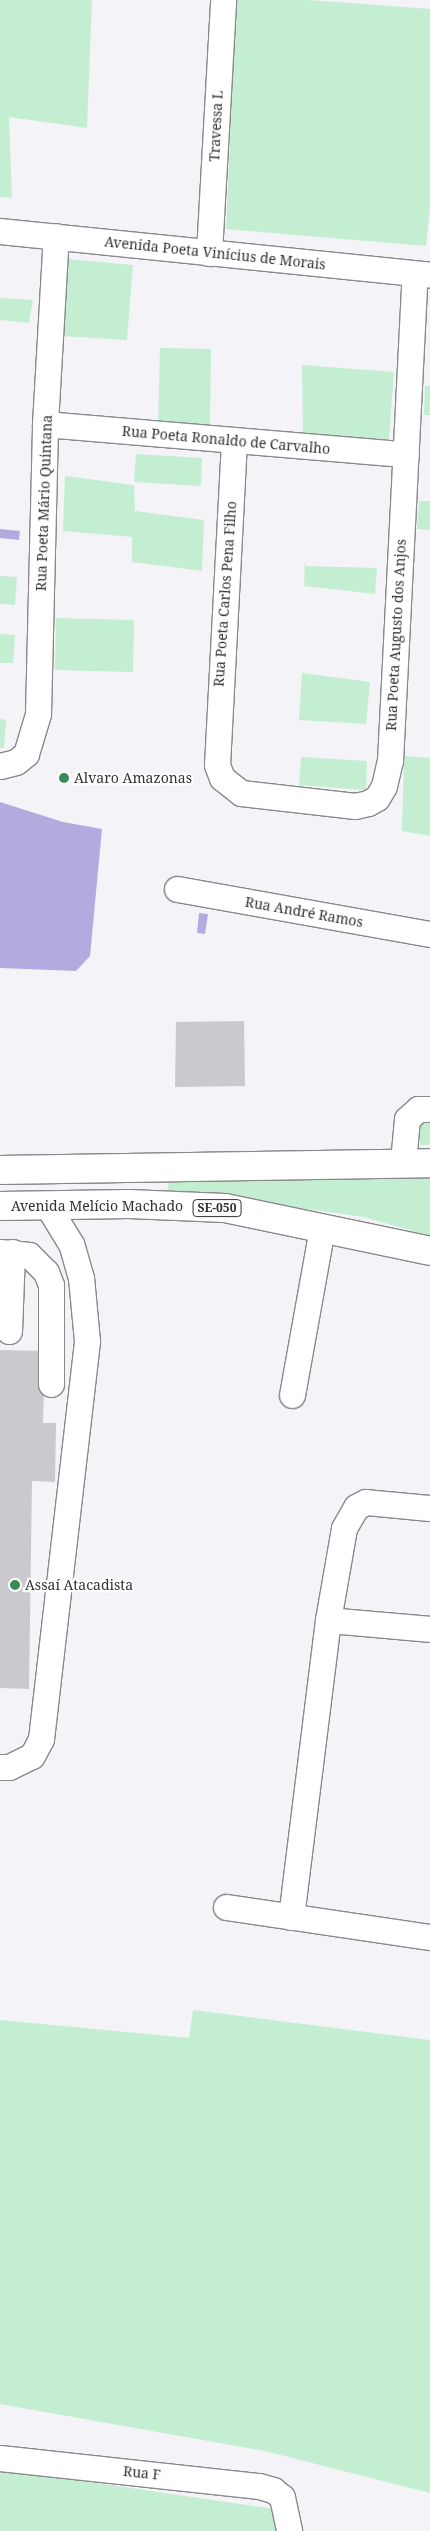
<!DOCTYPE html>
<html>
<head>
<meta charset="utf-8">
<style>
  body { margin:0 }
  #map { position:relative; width:430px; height:2531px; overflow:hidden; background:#f4f3f8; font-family:"Noto Serif",serif }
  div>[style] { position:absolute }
  .green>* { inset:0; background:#c4eed1 }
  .water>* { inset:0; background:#b3abe0 }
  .building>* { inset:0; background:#c9c9ce }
  .roads { filter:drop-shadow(1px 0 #88888d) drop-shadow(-1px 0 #88888d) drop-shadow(0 1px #88888d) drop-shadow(0 -1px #88888d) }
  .minor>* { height:25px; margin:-12.5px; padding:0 12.5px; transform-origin:12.5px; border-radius:12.5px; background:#fff }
  .major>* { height:28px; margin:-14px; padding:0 14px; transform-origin:14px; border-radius:14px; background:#fff }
  .dots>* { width:14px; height:14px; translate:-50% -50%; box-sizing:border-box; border:2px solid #fff; border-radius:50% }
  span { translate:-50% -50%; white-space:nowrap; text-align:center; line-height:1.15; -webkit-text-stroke:4.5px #fff; paint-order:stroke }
  .shield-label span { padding:1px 4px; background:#fff; border:1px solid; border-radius:4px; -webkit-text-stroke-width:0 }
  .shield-label { font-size:12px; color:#323133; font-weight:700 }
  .street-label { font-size:14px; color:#323133 }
  .poi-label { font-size:14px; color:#323133 }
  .left { translate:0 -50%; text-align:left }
</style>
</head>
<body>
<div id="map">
  <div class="green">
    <div style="clip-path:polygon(0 0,92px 0,87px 128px,9px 117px,12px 198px,0 197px)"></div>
    <div style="clip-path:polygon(236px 0,309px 0,430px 9px,430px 205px,426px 246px,226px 229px)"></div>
    <div style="clip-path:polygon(67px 259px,133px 265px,127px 340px,61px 336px)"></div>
    <div style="clip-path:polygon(0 298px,33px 300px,29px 323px,0 320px)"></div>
    <div style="clip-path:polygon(160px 348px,211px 349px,210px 427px,158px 426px)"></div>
    <div style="clip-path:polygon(302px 365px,394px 372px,389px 439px,303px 435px)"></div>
    <div style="clip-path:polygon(425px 386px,430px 386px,430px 415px,424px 415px)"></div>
    <div style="clip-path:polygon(136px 454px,202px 458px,201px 486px,134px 482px)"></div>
    <div style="clip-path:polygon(65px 476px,134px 485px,135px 511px,204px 520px,202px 571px,132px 562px,132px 537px,63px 531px)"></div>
    <div style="clip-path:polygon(419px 501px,430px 501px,430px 530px,417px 529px)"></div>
    <div style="clip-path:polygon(305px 559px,306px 566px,377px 568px,375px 594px,304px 586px)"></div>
    <div style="clip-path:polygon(0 576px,17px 577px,15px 605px,0 604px)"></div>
    <div style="clip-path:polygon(56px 618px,134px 620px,133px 672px,55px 670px)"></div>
    <div style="clip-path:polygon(0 634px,15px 635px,13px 663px,0 663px)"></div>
    <div style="clip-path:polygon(302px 673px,370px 682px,366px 724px,299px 720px)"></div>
    <div style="clip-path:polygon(0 719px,6px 720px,4px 748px,0 748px)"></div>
    <div style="clip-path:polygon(404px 756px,430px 758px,430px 836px,402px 831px)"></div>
    <div style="clip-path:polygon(301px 757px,367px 761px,366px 790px,299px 785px)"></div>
    <div style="clip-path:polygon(419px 1121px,430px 1121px,430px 1145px,420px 1145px)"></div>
    <div style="clip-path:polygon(430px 1173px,430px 1236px,364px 1217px,168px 1190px,169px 1177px)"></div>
    <div style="clip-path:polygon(193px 2010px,430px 2040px,430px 2493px,265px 2451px,0 2404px,0 2020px,189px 2038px)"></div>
    <div style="clip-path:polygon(0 2469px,274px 2509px,276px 2531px,0 2531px)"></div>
  </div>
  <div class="water">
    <div style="clip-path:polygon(0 529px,20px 531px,19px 540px,0 538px)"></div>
    <div style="clip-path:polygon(0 802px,63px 822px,102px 829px,90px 956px,76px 971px,0 968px)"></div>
    <div style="clip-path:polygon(199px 913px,208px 914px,205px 934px,197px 933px)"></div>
  </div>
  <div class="building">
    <div style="clip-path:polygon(244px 1021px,245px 1086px,175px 1087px,176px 1022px)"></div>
    <div style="clip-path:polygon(0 1350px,45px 1351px,43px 1423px,56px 1423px,55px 1482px,32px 1481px,29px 1689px,0 1688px)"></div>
  </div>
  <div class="roads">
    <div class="minor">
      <div style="left:0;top:231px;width:432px;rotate:5.8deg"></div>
      <div style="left:209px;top:253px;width:253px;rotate:-86.8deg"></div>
      <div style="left:45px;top:424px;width:362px;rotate:4.8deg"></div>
      <div style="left:234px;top:441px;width:324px;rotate:93deg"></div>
      <div style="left:217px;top:765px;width:14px;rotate:69deg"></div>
      <div style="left:222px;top:778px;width:24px;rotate:38deg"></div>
      <div style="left:241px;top:793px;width:115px;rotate:6.5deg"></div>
      <div style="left:355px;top:806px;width:13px;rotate:-13deg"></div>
      <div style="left:368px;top:803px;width:10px;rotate:-29deg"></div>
      <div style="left:377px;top:798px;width:14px;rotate:-60deg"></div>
      <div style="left:384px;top:786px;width:26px;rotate:-77deg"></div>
      <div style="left:390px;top:761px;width:487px;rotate:-87.1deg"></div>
      <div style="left:0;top:766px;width:16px;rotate:-14deg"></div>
      <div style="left:16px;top:762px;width:13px;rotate:-39deg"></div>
      <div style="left:26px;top:754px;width:42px;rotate:-73.3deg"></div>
      <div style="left:38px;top:714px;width:290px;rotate:-88.6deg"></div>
      <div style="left:45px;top:424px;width:188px;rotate:-86.7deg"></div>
      <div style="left:177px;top:889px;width:257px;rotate:10.1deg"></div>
      <div style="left:403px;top:1162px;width:43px;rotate:-84.7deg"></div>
      <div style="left:407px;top:1119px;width:15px;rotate:-42deg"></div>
      <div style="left:418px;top:1109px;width:12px"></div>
      <div style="left:0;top:1252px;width:29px;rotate:6deg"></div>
      <div style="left:29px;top:1255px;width:24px;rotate:45deg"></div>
      <div style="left:46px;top:1272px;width:14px;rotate:69deg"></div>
      <div style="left:51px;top:1285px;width:99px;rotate:90deg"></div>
      <div style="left:9px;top:1331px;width:79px;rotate:-87.8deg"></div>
      <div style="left:292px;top:1395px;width:170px;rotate:-79.8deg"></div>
      <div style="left:328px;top:1620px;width:102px;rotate:5deg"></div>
      <div style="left:0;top:1767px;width:9px"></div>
      <div style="left:9px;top:1767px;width:25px;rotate:-26deg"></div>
      <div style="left:32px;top:1756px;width:19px;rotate:-62deg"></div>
      <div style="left:41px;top:1739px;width:401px;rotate:-83.4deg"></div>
      <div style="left:87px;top:1341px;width:63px;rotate:-95.4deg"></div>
      <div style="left:81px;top:1278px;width:35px;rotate:-106deg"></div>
      <div style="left:71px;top:1244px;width:46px;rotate:-121.6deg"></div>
      <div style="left:226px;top:1907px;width:206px;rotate:8.4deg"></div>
      <div style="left:291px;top:1917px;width:299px;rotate:-82.9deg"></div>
      <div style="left:328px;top:1620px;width:93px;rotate:-80.1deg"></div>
      <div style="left:344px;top:1528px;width:24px;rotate:-60deg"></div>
      <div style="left:356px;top:1507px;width:11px;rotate:-27deg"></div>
      <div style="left:366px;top:1502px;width:64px;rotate:5.4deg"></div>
      <div style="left:0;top:2458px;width:261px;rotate:6.2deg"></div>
      <div style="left:259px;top:2486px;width:15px;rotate:16deg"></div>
      <div style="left:273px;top:2490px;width:11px;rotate:38deg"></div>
      <div style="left:282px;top:2497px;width:35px;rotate:78deg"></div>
    </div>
    <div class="major">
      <div style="left:0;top:1170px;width:430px;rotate:-0.9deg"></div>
      <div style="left:0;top:1206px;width:129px;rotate:-0.9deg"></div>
      <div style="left:129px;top:1204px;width:96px;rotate:2.4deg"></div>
      <div style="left:225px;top:1208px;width:209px;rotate:11.8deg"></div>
    </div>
  </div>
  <div class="dots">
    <div style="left:64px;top:778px;background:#398a5b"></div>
    <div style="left:15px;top:1585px;background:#398a5b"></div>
  </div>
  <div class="shield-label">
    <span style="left:217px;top:1208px">SE-050</span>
  </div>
  <div class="street-label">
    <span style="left:216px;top:126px;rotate:-87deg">Travessa L</span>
    <span style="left:215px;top:253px;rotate:6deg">Avenida Poeta Vinícius de Morais</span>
    <span style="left:226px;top:440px;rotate:5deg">Rua Poeta Ronaldo de Carvalho</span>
    <span style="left:44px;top:503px;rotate:-88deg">Rua Poeta Mário Quintana</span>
    <span style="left:225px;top:594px;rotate:-86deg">Rua Poeta Carlos Pena Filho</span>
    <span style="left:396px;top:635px;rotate:-87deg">Rua Poeta Augusto dos Anjos</span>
    <span style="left:304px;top:912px;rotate:10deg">Rua André Ramos</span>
    <span style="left:97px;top:1206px">Avenida Melício Machado</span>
    <span style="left:142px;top:2473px;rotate:6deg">Rua F</span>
  </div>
  <div class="poi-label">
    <span class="left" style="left:74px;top:778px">Alvaro Amazonas</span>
    <span class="left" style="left:25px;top:1585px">Assaí Atacadista</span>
  </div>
</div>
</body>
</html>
